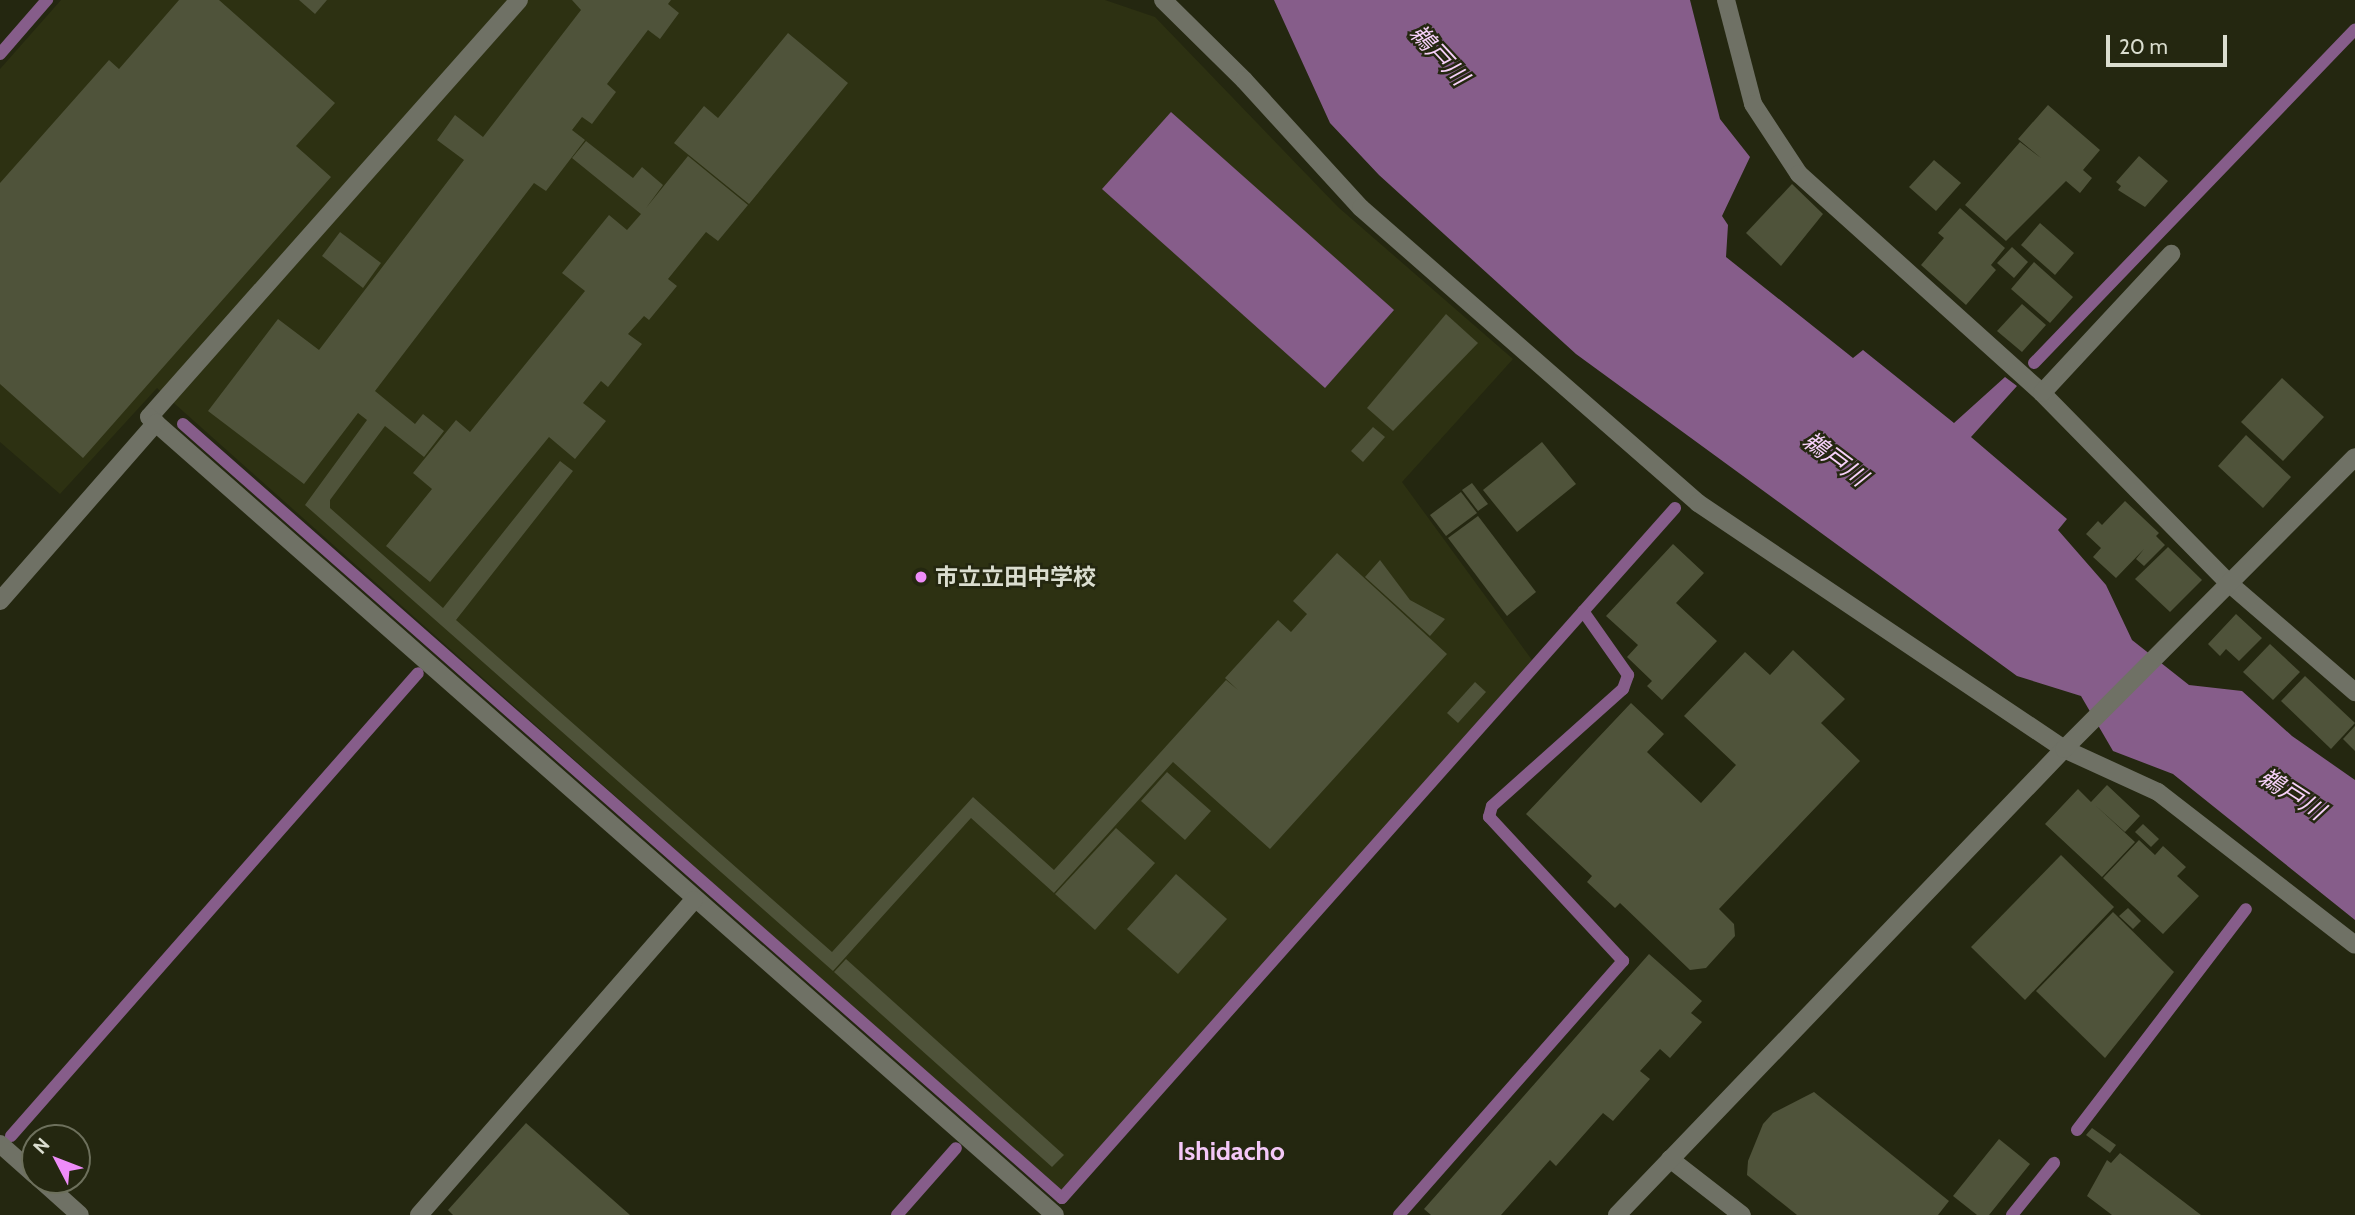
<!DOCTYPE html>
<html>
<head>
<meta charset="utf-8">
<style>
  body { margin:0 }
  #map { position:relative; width:2355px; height:1215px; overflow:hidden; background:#242710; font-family:Cabin,"Noto Sans JP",sans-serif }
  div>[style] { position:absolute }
  .built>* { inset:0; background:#2d3112 }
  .water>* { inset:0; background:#865d8a }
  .stream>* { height:12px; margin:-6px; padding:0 6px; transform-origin:6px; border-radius:6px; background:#865d8a }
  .building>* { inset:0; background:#4f533a }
  .minor>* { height:18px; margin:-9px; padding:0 9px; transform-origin:9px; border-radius:9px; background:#6f7165 }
  .dots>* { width:19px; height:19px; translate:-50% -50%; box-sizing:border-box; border:4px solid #242710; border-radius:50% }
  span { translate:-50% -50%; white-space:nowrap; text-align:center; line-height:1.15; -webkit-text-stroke:5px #242710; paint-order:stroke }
  .poi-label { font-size:23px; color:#daddcf; font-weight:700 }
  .left { translate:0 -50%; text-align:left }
  .water-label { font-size:24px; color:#f7d1fa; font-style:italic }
  .quarter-label { font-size:26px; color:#f4c8f8; font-weight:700 }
  .north { position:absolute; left:21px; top:1124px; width:70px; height:70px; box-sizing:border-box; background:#242710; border:2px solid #6d705c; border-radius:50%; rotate:312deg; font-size:19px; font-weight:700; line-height:28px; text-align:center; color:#daddcf }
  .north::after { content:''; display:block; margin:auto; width:24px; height:32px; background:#ee8cf9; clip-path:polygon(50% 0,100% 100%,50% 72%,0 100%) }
  .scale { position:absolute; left:2106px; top:35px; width:121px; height:32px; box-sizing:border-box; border:4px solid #daddcf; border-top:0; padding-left:9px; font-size:21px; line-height:24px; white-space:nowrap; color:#daddcf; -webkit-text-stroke:5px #242710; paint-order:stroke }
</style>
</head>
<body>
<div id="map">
  <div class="built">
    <div style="clip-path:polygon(61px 0,1105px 0,1155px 17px,1338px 207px,1513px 359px,1402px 482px,1532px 660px,1061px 1193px,157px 388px,60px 494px,0 442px,0 69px)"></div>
  </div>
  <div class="water">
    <div style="clip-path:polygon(1274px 0,1690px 0,1720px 119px,1750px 157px,1722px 216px,1728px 225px,1726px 257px,1853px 358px,1863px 350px,1954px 423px,2005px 377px,2017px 386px,1971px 437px,2067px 519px,2058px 530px,2106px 585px,2132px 640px,2189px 685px,2242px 691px,2292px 736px,2355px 780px,2355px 920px,2173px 774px,2113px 751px,2081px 696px,2017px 676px,1576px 354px,1379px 175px,1330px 123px)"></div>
    <div style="clip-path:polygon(1171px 112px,1394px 310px,1325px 388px,1102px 189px)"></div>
  </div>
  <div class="stream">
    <div style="left:0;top:54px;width:72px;rotate:-49deg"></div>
    <div style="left:2034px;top:363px;width:463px;rotate:-46.1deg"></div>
    <div style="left:183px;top:424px;width:1171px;rotate:41.37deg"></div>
    <div style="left:1062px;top:1198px;width:923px;rotate:-48.38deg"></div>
    <div style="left:2077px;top:1130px;width:278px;rotate:-52.6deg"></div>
    <div style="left:11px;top:1136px;width:616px;rotate:-48.68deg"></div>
    <div style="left:897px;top:1215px;width:89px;rotate:-48.6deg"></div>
    <div style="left:1399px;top:1215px;width:339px;rotate:-48.6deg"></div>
    <div style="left:1623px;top:961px;width:197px;rotate:-132.9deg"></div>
    <div style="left:1489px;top:817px;width:11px;rotate:-75deg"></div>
    <div style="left:1492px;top:806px;width:176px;rotate:-41.8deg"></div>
    <div style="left:1623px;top:689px;width:15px;rotate:-70deg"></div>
    <div style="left:1628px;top:675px;width:78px;rotate:-125.1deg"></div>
    <div style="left:2012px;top:1215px;width:67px;rotate:-51.1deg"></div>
  </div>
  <div class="building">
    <div style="clip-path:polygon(179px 0,219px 0,335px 103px,296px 146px,331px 177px,83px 458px,0 384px,0 183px,109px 60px,119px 69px)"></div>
    <div style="clip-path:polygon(299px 0,327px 0,315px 14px)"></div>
    <div style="clip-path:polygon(572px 0,671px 0,668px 4px,679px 13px,660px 39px,648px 30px,607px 84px,616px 92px,592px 124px,582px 117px,572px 130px,585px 140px,546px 191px,534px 183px,375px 391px,415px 424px,423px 414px,444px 431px,424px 457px,385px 426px,330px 500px,330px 508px,443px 608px,560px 461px,573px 471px,456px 620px,832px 952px,973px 797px,1054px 870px,1226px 680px,1238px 690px,1225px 678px,1278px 620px,1291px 632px,1307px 614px,1293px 601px,1337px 553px,1447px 654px,1270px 849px,1173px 762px,1054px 893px,971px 818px,833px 971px,305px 505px,367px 420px,358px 413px,304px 484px,208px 411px,278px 319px,319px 350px,464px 160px,437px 140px,455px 115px,483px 137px,581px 10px)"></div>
    <div style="clip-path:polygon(788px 33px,848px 83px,749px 204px,674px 143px,704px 106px,718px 118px)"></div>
    <div style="clip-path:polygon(2048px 105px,2100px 150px,2083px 170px,2092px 178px,2080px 193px,2066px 181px,2006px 241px,1965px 205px,2020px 142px,2041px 158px,2018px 139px)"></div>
    <div style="clip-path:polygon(586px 141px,633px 178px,642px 167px,663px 185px,646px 208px,688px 156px,748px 205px,718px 241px,706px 232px,668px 279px,677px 286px,649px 320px,644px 316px,628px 334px,642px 344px,608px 387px,601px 381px,583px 403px,606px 421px,575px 459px,549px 437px,430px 582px,386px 546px,432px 489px,413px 473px,456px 420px,470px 432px,585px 291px,562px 273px,609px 215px,627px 230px,641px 214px,572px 158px)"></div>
    <div style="clip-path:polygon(2139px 156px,2168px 181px,2145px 207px,2118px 190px,2121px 186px,2116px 182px)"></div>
    <div style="clip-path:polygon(1934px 160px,1961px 183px,1936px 211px,1909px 187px)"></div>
    <div style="clip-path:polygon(1792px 184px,1823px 214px,1781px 266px,1746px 233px)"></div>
    <div style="clip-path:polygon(1960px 208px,2005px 248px,1991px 265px,1996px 270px,1966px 305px,1921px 265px,1944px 238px,1938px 233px)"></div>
    <div style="clip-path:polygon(2040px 223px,2074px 253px,2055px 275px,2021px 245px)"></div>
    <div style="clip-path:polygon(340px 232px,381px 263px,363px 288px,322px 256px)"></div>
    <div style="clip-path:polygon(2012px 247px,2028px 262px,2014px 278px,1997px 263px)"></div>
    <div style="clip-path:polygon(2034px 262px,2073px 297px,2050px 323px,2011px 289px)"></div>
    <div style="clip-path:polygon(2022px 304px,2046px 325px,2022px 352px,1997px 331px)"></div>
    <div style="clip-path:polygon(1446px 314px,1478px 343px,1393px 431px,1367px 408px)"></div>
    <div style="clip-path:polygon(2282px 378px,2324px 417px,2283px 461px,2241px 422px)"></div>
    <div style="clip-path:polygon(1373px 427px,1385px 437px,1363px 462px,1351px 451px)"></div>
    <div style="clip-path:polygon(2246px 435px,2291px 477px,2263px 508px,2218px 466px)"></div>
    <div style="clip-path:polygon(1542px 442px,1576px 484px,1517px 532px,1483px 490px)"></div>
    <div style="clip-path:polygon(1472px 483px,1488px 504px,1478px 511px,1462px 490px)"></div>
    <div style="clip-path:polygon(1461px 492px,1477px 513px,1446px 536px,1430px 515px)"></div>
    <div style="clip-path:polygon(2125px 501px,2159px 533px,2156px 536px,2165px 545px,2144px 566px,2136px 559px,2144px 549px,2116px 578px,2093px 557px,2101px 548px,2086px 534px,2098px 521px,2102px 525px)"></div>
    <div style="clip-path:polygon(1478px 516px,1536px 592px,1507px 616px,1448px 538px)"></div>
    <div style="clip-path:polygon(1673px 544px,1704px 573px,1676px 603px,1717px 641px,1662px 700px,1647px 686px,1652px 681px,1627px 657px,1638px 645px,1606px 616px)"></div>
    <div style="clip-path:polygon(2168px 547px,2202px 580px,2170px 612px,2135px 579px)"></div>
    <div style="clip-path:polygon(1380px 560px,1410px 600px,1445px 619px,1430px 636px,1365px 577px)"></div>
    <div style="clip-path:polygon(2236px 614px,2262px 638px,2239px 661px,2226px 649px,2220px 656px,2208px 644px)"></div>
    <div style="clip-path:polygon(2270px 644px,2300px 672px,2273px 700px,2243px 672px)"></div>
    <div style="clip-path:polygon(1793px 650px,1845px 699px,1821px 723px,1860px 761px,1719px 909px,1734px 924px,1735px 936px,1706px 968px,1690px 970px,1620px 903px,1615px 908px,1587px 882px,1592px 876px,1526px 814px,1631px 703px,1664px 734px,1647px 752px,1701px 803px,1736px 765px,1684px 716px,1745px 652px,1770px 675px)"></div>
    <div style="clip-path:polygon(2305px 676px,2355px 723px,2331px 749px,2281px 701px)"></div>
    <div style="clip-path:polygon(1475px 682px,1486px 692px,1458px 723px,1447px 713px)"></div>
    <div style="clip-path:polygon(2355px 726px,2355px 751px,2343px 739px)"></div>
    <div style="clip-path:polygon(1167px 772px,1211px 811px,1185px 840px,1141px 801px)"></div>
    <div style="clip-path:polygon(2107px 785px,2140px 816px,2125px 832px,2095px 805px,2135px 842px,2102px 877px,2045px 824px,2078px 789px,2091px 802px)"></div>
    <div style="clip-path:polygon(2143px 824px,2159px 839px,2151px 847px,2135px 832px)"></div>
    <div style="clip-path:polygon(1116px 828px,1155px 863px,1095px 930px,1055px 894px)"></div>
    <div style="clip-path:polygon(2139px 840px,2155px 855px,2163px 846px,2186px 867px,2177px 876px,2199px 896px,2163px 934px,2103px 878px)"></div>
    <div style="clip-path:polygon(2061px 855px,2114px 907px,2025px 1000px,1971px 947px)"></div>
    <div style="clip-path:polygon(1176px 874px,1227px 919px,1178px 974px,1127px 929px)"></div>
    <div style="clip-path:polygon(2128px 908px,2141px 921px,2133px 929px,2119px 916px)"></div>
    <div style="clip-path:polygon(2113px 912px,2174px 972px,2105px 1058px,2036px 991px)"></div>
    <div style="clip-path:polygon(1649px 954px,1702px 1001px,1691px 1013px,1702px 1022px,1670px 1058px,1660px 1049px,1640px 1071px,1650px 1079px,1613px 1121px,1603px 1113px,1556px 1166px,1550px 1160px,1501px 1215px,1431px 1215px,1424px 1209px)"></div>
    <div style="clip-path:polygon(846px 959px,1064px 1155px,1052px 1167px,834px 972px)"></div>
    <div style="clip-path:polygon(1814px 1092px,1949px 1201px,1938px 1215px,1797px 1215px,1747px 1175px,1748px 1161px,1763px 1124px,1773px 1113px)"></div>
    <div style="clip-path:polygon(526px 1123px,630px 1215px,453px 1215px,448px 1210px)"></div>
    <div style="clip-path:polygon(2092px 1128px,2116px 1145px,2110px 1153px,2086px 1135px)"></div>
    <div style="clip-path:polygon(1999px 1139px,2030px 1164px,1989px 1215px,1977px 1215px,1953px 1196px)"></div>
    <div style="clip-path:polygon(2120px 1153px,2201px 1215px,2112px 1215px,2087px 1196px,2107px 1160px,2111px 1163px)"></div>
  </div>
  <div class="minor">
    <div style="left:519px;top:0;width:557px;rotate:131.58deg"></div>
    <div style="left:149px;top:417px;width:1207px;rotate:41.37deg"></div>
    <div style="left:1163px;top:0;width:114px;rotate:44.6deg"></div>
    <div style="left:1244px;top:80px;width:173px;rotate:47.6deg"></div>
    <div style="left:1361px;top:208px;width:448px;rotate:41.2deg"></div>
    <div style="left:1698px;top:503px;width:441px;rotate:33.9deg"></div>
    <div style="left:2064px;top:749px;width:103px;rotate:24.6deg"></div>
    <div style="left:2158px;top:792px;width:249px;rotate:37.8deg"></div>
    <div style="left:1726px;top:0;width:107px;rotate:75.4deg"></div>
    <div style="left:1753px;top:104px;width:84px;rotate:56.7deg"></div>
    <div style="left:1799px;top:174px;width:327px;rotate:42deg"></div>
    <div style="left:2042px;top:393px;width:269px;rotate:45.5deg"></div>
    <div style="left:2231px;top:585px;width:164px;rotate:40.8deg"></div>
    <div style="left:2042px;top:393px;width:190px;rotate:-47.1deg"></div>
    <div style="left:0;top:601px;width:237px;rotate:-48.8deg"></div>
    <div style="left:0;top:1144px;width:47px;rotate:41.5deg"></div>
    <div style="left:1670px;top:1159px;width:91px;rotate:37.9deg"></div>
    <div style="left:41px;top:1180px;width:52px;rotate:41.9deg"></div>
    <div style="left:419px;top:1215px;width:418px;rotate:-48.9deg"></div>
    <div style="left:1617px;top:1215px;width:646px;rotate:-46.19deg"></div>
    <div style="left:2064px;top:749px;width:412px;rotate:-45.1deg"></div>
  </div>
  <div class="dots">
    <div style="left:921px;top:577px;background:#ee8cf9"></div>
  </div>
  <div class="poi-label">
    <span class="left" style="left:935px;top:577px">市立立田中学校</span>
  </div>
  <div class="water-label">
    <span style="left:1439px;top:55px;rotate:47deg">鵜戸川</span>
    <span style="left:1835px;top:459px;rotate:37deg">鵜戸川</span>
    <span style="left:2292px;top:794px;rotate:33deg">鵜戸川</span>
  </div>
  <div class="quarter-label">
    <span style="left:1231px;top:1152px">Ishidacho</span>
  </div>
  <div class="north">N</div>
  <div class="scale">20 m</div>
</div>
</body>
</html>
